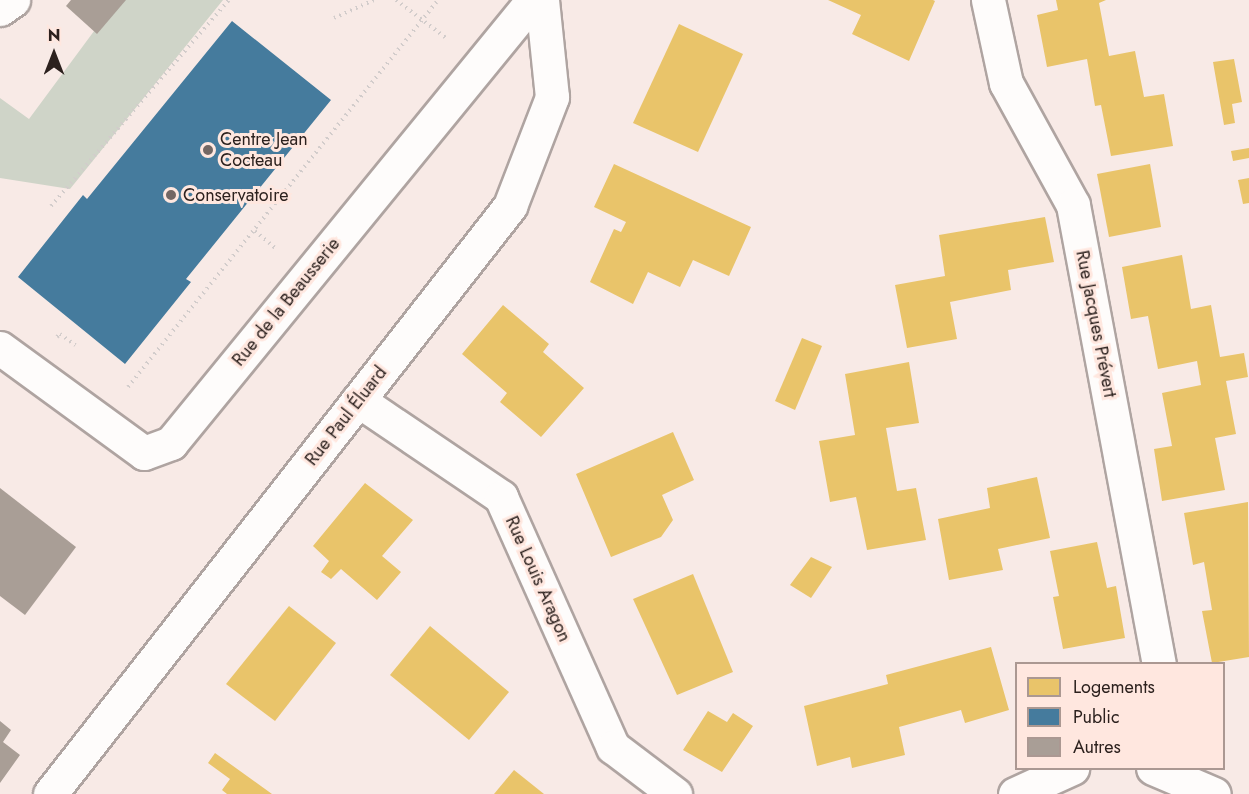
<!DOCTYPE html>
<html>
<head>
<meta charset="utf-8">
<style>
  body { margin:0 }
  #map { position:relative; width:1249px; height:794px; overflow:hidden; background:#f8eae6; font-family:Jost,sans-serif }
  div>[style] { position:absolute }
  .green>* { inset:0; background:#cfd4c8 }
  .homes>* { inset:0; background:#e9c46a }
  .public>* { inset:0; background:#457b9d }
  .building>* { inset:0; background:#a99e96 }
  .path>* { height:4px; margin-top:-2px; transform-origin:0; background:repeating-linear-gradient(90deg,#d2cccb 0 1.5px,transparent 0 6px) }
  .roads { filter:drop-shadow(2px 0 #afa4a1) drop-shadow(-2px 0 #afa4a1) drop-shadow(0 2px #afa4a1) drop-shadow(0 -2px #afa4a1) }
  .minor>* { height:33px; margin:-16.5px; padding:0 16.5px; transform-origin:16.5px; border-radius:16.5px; background:#fefcfb }
  .dots>* { width:16px; height:16px; translate:-50% -50%; box-sizing:border-box; border:3px solid #ffe7df; border-radius:50% }
  span { translate:-50% -50%; white-space:nowrap; text-align:center; line-height:1.15; -webkit-text-stroke:6px #ffe7df; paint-order:stroke }
  .poi-label { font-size:18px; color:#2c211e }
  .left { translate:0 -50%; text-align:left }
  .street-label { font-size:18px; color:#2c211e }
  .legend { position:absolute; left:1015px; top:662px; width:210px; height:108px; box-sizing:border-box; background:#ffe7df; border:2px solid #ab9892; margin:0; padding:8px 10px; list-style:none; font-size:18px; color:#2c211e }
  .legend li { display:flex; align-items:center; gap:12px; height:30px }
  .legend b { width:30px; border:2px solid #ab9892 }
  .north { position:absolute; left:24px; top:24px; width:60px; height:60px; -webkit-text-stroke:4px #ffe7df; paint-order:stroke; rotate:0deg; font-size:16px; font-weight:700; line-height:24px; text-align:center; color:#2c211e }
  .north::after { content:''; display:block; margin:auto; width:21px; height:27px; background:#2c211e; clip-path:polygon(50% 0,100% 100%,50% 72%,0 100%) }
</style>
</head>
<body>
<div id="map">
  <div class="green">
    <div style="clip-path:polygon(117px 0,223px 0,70px 189px,0 178px,0 98px,29px 119px)"></div>
  </div>
  <div class="homes">
    <div style="clip-path:polygon(828px 0,933px 0,935px 1px,909px 61px,852px 34px,861px 15px)"></div>
    <div style="clip-path:polygon(1056px 0,1106px 0,1099px 3px,1109px 56px,1135px 51px,1144px 97px,1164px 94px,1173px 146px,1111px 156px,1101px 105px,1095px 106px,1087px 59px,1047px 67px,1037px 15px,1058px 10px)"></div>
    <div style="clip-path:polygon(679px 24px,743px 54px,698px 152px,633px 123px)"></div>
    <div style="clip-path:polygon(1234px 59px,1242px 102px,1232px 104px,1235px 123px,1224px 125px,1213px 62px)"></div>
    <div style="clip-path:polygon(1249px 148px,1249px 158px,1233px 161px,1231px 151px)"></div>
    <div style="clip-path:polygon(614px 164px,751px 227px,729px 276px,693px 260px,680px 287px,648px 272px,633px 304px,590px 282px,614px 229px,621px 232px,626px 222px,594px 207px)"></div>
    <div style="clip-path:polygon(1150px 164px,1161px 227px,1109px 237px,1097px 174px)"></div>
    <div style="clip-path:polygon(1249px 178px,1249px 203px,1243px 204px,1238px 180px)"></div>
    <div style="clip-path:polygon(1045px 217px,1054px 262px,1008px 270px,1011px 290px,950px 302px,957px 339px,907px 348px,895px 285px,945px 276px,939px 235px)"></div>
    <div style="clip-path:polygon(1182px 255px,1191px 309px,1211px 305px,1220px 357px,1244px 353px,1248px 377px,1226px 381px,1236px 434px,1215px 438px,1225px 490px,1162px 501px,1154px 449px,1172px 446px,1162px 393px,1201px 385px,1197px 361px,1158px 369px,1148px 316px,1131px 319px,1122px 267px)"></div>
    <div style="clip-path:polygon(503px 305px,549px 344px,543px 352px,584px 388px,541px 437px,500px 402px,507px 393px,462px 354px)"></div>
    <div style="clip-path:polygon(802px 338px,822px 346px,795px 410px,775px 401px)"></div>
    <div style="clip-path:polygon(909px 362px,919px 423px,886px 428px,897px 491px,916px 488px,926px 540px,867px 550px,856px 497px,830px 502px,819px 441px,855px 435px,845px 374px)"></div>
    <div style="clip-path:polygon(673px 432px,694px 480px,662px 495px,673px 520px,661px 537px,611px 557px,576px 474px)"></div>
    <div style="clip-path:polygon(1037px 477px,1050px 538px,998px 549px,1003px 570px,949px 580px,938px 519px,990px 508px,987px 488px)"></div>
    <div style="clip-path:polygon(365px 483px,413px 520px,382px 556px,401px 572px,377px 600px,341px 569px,331px 579px,321px 572px,329px 561px,313px 546px)"></div>
    <div style="clip-path:polygon(1248px 502px,1249px 657px,1212px 663px,1202px 611px,1212px 610px,1204px 562px,1193px 565px,1184px 513px)"></div>
    <div style="clip-path:polygon(1097px 542px,1107px 588px,1116px 586px,1125px 638px,1063px 649px,1053px 597px,1059px 596px,1050px 551px)"></div>
    <div style="clip-path:polygon(811px 557px,832px 567px,811px 598px,790px 585px)"></div>
    <div style="clip-path:polygon(693px 574px,733px 672px,677px 695px,633px 599px)"></div>
    <div style="clip-path:polygon(289px 606px,336px 643px,275px 721px,226px 684px)"></div>
    <div style="clip-path:polygon(430px 626px,509px 692px,469px 740px,390px 675px)"></div>
    <div style="clip-path:polygon(991px 647px,1009px 710px,965px 723px,961px 710px,899px 727px,905px 755px,852px 768px,850px 757px,817px 766px,804px 706px,888px 684px,886px 675px)"></div>
    <div style="clip-path:polygon(708px 711px,727px 722px,733px 713px,753px 726px,722px 772px,683px 750px)"></div>
    <div style="clip-path:polygon(215px 753px,272px 794px,227px 794px,222px 790px,230px 779px,208px 763px)"></div>
    <div style="clip-path:polygon(514px 770px,544px 794px,494px 794px)"></div>
  </div>
  <div class="public">
    <div style="clip-path:polygon(232px 21px,331px 100px,186px 279px,191px 282px,125px 364px,18px 277px,83px 195px,87px 199px)"></div>
  </div>
  <div class="building">
    <div style="clip-path:polygon(71px 0,126px 0,97px 34px,66px 6px)"></div>
    <div style="clip-path:polygon(0 488px,76px 547px,25px 615px,0 596px)"></div>
    <div style="clip-path:polygon(0 721px,11px 730px,3px 742px,20px 755px,0 783px)"></div>
  </div>
  <div class="path">
    <div style="left:396px;top:0;width:63px;rotate:37.2deg"></div>
    <div style="left:334px;top:18px;width:44px;rotate:-24.2deg"></div>
    <div style="left:51px;top:206px;width:272px;rotate:-49.2deg"></div>
    <div style="left:255px;top:231px;width:26px;rotate:40deg"></div>
    <div style="left:57px;top:337px;width:4px;rotate:-45deg"></div>
    <div style="left:60px;top:334px;width:19px;rotate:36deg"></div>
    <div style="left:128px;top:387px;width:496px;rotate:-51.3deg"></div>
  </div>
  <div class="roads">
    <div class="minor">
      <div style="left:988px;top:0;width:85px;rotate:77.8deg"></div>
      <div style="left:1006px;top:83px;width:139px;rotate:61.2deg"></div>
      <div style="left:1073px;top:205px;width:467px;rotate:79.4deg"></div>
      <div style="left:0;top:9px;width:16px;rotate:-35deg"></div>
      <div style="left:0;top:348px;width:178px;rotate:36.1deg"></div>
      <div style="left:144px;top:453px;width:29px;rotate:-20deg"></div>
      <div style="left:171px;top:443px;width:572px;rotate:-50.75deg"></div>
      <div style="left:358px;top:400px;width:173px;rotate:34.1deg"></div>
      <div style="left:501px;top:497px;width:274px;rotate:65.9deg"></div>
      <div style="left:613px;top:747px;width:78px;rotate:37.2deg"></div>
      <div style="left:1153px;top:768px;width:66px;rotate:23.1deg"></div>
      <div style="left:50px;top:794px;width:747px;rotate:-51.96deg"></div>
      <div style="left:510px;top:206px;width:117px;rotate:-68.9deg"></div>
      <div style="left:552px;top:97px;width:98px;rotate:-95.9deg"></div>
      <div style="left:1015px;top:794px;width:63px;rotate:-24.5deg"></div>
    </div>
  </div>
  <div class="dots">
    <div style="left:208px;top:150px;background:#736764"></div>
    <div style="left:171px;top:195px;background:#736764"></div>
  </div>
  <div class="poi-label">
    <span class="left" style="left:220px;top:150px">Centre Jean<br>Cocteau</span>
    <span class="left" style="left:183px;top:195px">Conservatoire</span>
  </div>
  <div class="street-label">
    <span style="left:286px;top:302px;rotate:-51deg">Rue de la Beausserie</span>
    <span style="left:1096px;top:324px;rotate:79deg">Rue Jacques Prévert</span>
    <span style="left:346px;top:416px;rotate:-52deg">Rue Paul Éluard</span>
    <span style="left:538px;top:579px;rotate:66deg">Rue Louis Aragon</span>
  </div>
  <ul class="legend">
  <li><b style="height:16px;background:#e9c46a"></b>Logements</li>
  <li><b style="height:16px;background:#457b9d"></b>Public</li>
  <li><b style="height:16px;background:#a99e96"></b>Autres</li>
  </ul>
  <div class="north">N</div>
</div>
</body>
</html>
